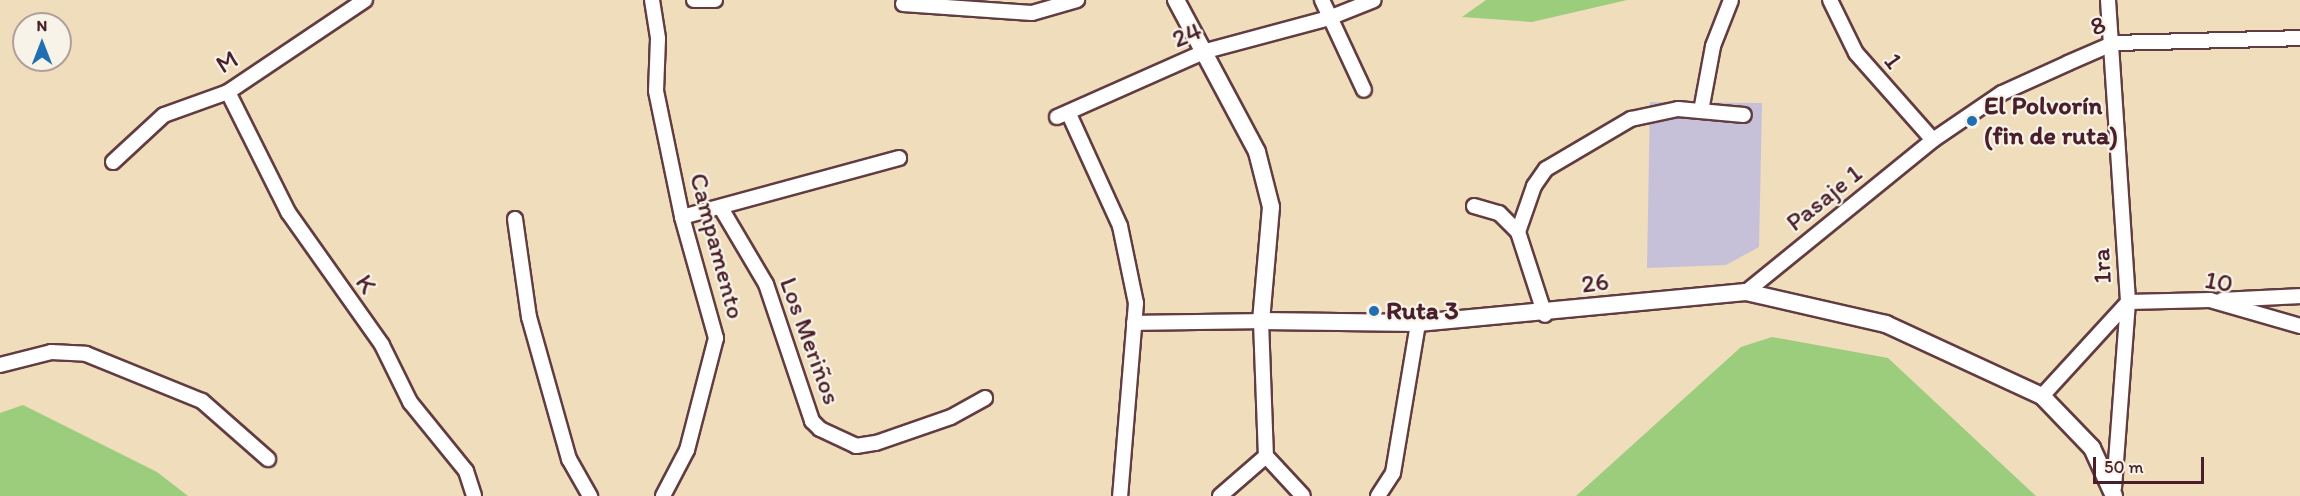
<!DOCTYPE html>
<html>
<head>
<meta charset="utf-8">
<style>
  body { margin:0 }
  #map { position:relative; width:2300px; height:496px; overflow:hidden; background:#efddbc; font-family:Itim,sans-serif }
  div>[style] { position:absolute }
  .industrial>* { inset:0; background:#c7c0d9 }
  .green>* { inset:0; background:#9bcd7d }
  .roads { filter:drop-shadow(2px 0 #633c41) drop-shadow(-2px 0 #633c41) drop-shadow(0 2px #633c41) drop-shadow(0 -2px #633c41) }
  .minor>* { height:14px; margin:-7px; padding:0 7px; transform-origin:7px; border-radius:7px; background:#fff }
  .tertiary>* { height:16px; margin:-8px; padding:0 8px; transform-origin:8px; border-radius:8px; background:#fff }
  .dots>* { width:16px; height:16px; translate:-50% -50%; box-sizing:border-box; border:3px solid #f7f3e8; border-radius:50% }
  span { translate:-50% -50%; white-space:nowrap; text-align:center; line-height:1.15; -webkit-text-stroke:4.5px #f7f3e8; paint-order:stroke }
  .street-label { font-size:26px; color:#4a1f2b }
  .poi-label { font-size:26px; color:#4a1f2b; font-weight:700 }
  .left { translate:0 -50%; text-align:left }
  .north { position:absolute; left:12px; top:12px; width:60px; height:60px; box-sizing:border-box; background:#f7f3e8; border:2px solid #b29e9c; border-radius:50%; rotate:0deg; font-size:16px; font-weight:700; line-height:24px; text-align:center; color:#4a1f2b }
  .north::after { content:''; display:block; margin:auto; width:21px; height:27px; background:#1f6fb2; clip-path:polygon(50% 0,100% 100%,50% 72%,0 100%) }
  .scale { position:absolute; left:2093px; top:457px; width:111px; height:27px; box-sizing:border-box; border:3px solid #4a1f2b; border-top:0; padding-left:8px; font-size:18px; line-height:21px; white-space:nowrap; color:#4a1f2b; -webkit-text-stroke:4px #f7f3e8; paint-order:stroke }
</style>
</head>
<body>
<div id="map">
  <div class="industrial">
    <div style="clip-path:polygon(1650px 102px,1762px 103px,1759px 247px,1726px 265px,1647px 268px)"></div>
  </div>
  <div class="green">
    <div style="clip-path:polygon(1486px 0,1627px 0,1532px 22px,1462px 17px)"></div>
    <div style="clip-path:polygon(1772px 337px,1888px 358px,2036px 496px,1576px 496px,1741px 347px)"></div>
    <div style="clip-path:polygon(23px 405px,157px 472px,188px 496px,0 496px,0 413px)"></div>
  </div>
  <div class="roads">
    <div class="minor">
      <div style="left:652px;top:0;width:39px;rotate:81deg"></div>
      <div style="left:658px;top:39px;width:52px;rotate:92.2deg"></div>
      <div style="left:656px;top:91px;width:129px;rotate:78.3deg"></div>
      <div style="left:682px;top:217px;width:126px;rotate:74.3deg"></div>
      <div style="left:716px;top:338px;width:116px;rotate:104.5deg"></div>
      <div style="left:687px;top:450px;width:52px;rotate:117.6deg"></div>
      <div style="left:694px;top:0;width:21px"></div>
      <div style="left:1322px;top:0;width:99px;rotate:65deg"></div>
      <div style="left:1830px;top:0;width:59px;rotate:63.9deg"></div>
      <div style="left:1856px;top:53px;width:116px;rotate:48.5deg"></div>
      <div style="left:2108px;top:0;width:303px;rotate:86.2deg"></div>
      <div style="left:2128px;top:302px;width:186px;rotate:94.3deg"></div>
      <div style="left:903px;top:4px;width:129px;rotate:4deg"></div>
      <div style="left:1032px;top:13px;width:47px;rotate:-16.1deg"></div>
      <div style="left:228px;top:92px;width:134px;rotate:63.4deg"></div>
      <div style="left:288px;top:212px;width:163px;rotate:54.7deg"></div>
      <div style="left:382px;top:345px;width:64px;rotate:63.8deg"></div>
      <div style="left:410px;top:402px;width:89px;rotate:50.9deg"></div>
      <div style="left:466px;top:471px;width:26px;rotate:72deg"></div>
      <div style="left:1701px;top:111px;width:66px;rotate:-79.5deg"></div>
      <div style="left:1713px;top:46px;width:49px;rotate:-68.6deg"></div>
      <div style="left:1069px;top:114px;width:123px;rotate:65.5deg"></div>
      <div style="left:1120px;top:226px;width:79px;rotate:78.3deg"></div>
      <div style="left:1136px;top:303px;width:194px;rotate:94.7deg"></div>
      <div style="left:1057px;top:117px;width:163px;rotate:-23.9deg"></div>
      <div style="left:1206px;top:51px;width:127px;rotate:-15deg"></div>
      <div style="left:1329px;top:18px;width:48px;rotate:-21.8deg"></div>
      <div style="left:113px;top:162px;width:69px;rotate:-42.7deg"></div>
      <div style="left:164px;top:115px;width:68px;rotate:-19.8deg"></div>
      <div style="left:228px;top:92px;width:165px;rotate:-33.9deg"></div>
      <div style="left:1474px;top:206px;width:26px;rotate:16deg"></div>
      <div style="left:1499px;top:213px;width:27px;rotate:45deg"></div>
      <div style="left:1518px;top:232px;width:87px;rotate:72deg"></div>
      <div style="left:721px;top:208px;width:88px;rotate:59.4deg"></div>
      <div style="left:766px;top:284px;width:145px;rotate:71.4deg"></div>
      <div style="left:812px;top:421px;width:11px;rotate:45deg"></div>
      <div style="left:820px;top:429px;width:40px;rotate:25deg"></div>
      <div style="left:856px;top:446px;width:20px;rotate:-9deg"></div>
      <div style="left:876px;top:443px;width:79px;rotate:-19.1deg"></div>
      <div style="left:951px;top:417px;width:39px;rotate:-29deg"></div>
      <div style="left:682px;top:217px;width:225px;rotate:-15.2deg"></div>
      <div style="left:515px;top:219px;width:99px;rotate:81.9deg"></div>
      <div style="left:529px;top:317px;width:148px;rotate:74.3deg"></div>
      <div style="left:569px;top:459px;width:43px;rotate:60.4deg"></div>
      <div style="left:1518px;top:232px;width:49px;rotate:-70.8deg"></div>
      <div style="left:1534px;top:186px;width:21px;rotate:-55deg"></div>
      <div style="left:1546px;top:169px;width:99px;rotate:-30.5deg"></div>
      <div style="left:1631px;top:119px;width:48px;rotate:-12deg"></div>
      <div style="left:1678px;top:109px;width:66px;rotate:5.2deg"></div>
      <div style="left:1746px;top:292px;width:241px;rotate:-39.1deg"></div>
      <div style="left:1933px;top:140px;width:83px;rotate:-34.3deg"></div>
      <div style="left:2002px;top:93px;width:72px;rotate:-24.4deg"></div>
      <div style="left:2068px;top:63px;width:50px;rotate:-23.5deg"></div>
      <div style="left:2114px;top:43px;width:186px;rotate:-1.5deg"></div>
      <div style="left:2222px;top:300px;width:78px;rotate:-2.9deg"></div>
      <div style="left:1134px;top:323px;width:127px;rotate:-0.9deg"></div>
      <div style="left:1261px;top:321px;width:135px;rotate:87.9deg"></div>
      <div style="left:1266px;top:456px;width:54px;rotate:47.2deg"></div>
      <div style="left:0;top:365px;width:53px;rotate:-14.3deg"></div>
      <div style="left:51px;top:352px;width:35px;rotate:3deg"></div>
      <div style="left:86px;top:354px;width:125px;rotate:22.1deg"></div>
      <div style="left:202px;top:401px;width:88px;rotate:41.3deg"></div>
      <div style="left:2042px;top:396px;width:127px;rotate:-47.5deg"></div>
      <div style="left:2128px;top:302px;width:82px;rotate:-1.4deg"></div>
      <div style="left:2210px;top:300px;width:94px;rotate:16.1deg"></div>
      <div style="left:1220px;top:496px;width:61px;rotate:-41deg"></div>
      <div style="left:1378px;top:496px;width:27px;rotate:-57deg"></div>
      <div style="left:1393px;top:473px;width:152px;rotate:-80.5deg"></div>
    </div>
    <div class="tertiary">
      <div style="left:1176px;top:0;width:172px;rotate:61.9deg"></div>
      <div style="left:1257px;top:152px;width:57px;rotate:75.7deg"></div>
      <div style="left:1271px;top:207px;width:114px;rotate:95deg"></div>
      <div style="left:1261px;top:321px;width:157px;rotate:0.7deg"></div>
      <div style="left:1418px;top:323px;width:329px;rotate:-5.4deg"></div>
      <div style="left:1746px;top:292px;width:144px;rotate:12.9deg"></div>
      <div style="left:1886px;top:324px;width:172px;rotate:24.8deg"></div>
      <div style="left:2042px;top:396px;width:72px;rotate:46.1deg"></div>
      <div style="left:2092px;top:448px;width:53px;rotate:65.4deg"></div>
    </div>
  </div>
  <div class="dots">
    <div style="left:1972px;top:121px;background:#1f6fb2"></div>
    <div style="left:1374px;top:311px;background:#1f6fb2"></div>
  </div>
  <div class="street-label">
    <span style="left:2098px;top:26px;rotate:-18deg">8</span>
    <span style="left:1187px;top:35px;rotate:-22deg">24</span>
    <span style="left:1893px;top:61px;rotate:52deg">1</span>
    <span style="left:227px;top:62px;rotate:-31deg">M</span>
    <span style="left:1824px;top:198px;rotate:-39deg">Pasaje 1</span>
    <span style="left:717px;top:246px;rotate:75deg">Campamento</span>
    <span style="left:2102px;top:266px;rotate:-93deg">1ra</span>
    <span style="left:2219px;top:282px;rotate:10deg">10</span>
    <span style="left:1595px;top:283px;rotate:-7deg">26</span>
    <span style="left:366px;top:284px;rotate:55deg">K</span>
    <span style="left:810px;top:341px;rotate:70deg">Los Meriños</span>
  </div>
  <div class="poi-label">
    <span class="left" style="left:1984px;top:121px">El Polvorín<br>(fin de ruta)</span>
    <span class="left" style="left:1386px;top:311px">Ruta 3</span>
  </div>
  <div class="north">N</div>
  <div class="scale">50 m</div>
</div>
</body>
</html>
